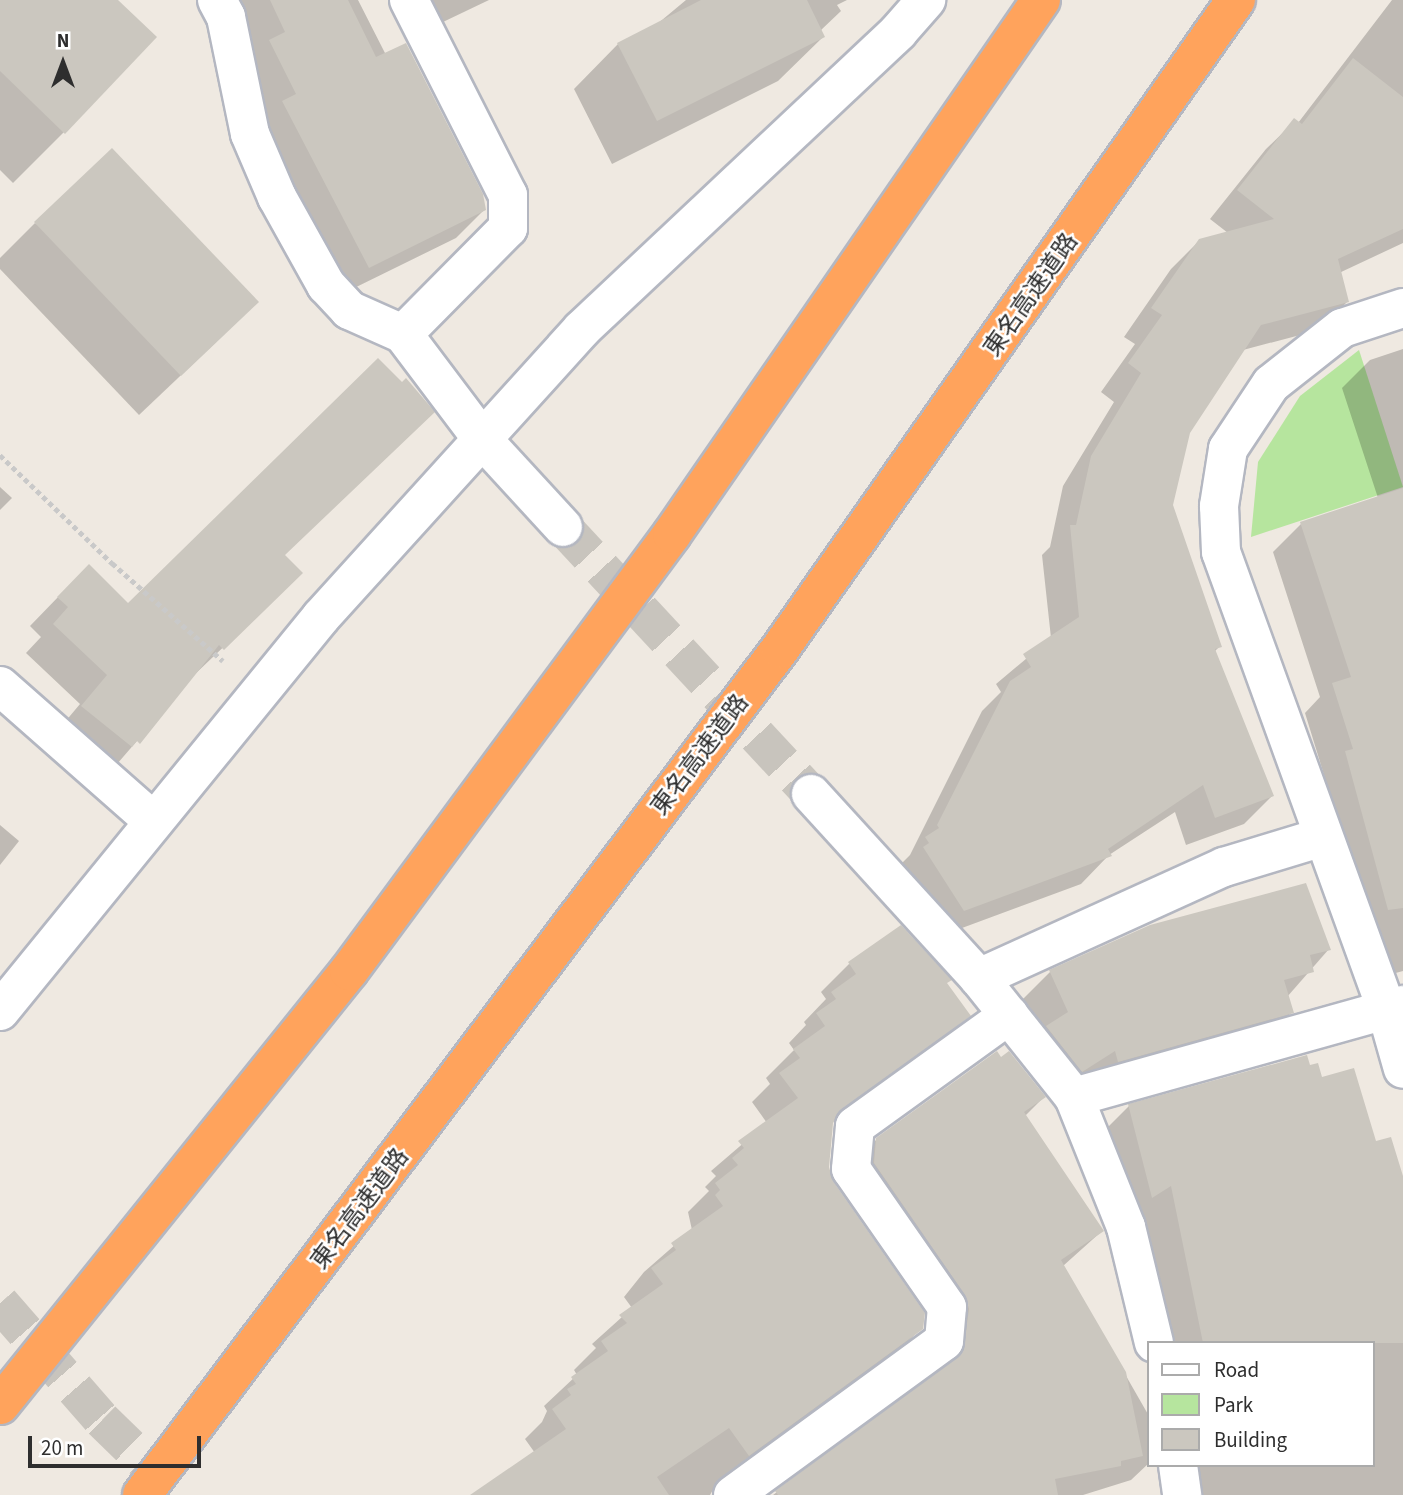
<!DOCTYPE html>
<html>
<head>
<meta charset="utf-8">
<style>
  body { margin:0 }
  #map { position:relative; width:1403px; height:1495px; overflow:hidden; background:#efe9e1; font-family:"Source Sans 3","Noto Sans JP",sans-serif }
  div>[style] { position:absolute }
  .green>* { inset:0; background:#b6e59e }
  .shadow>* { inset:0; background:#0003 }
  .building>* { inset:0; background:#cbc7bf }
  .minor-tunnel>* { height:38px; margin-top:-19px; transform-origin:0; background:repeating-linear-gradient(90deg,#c8c4bd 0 38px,transparent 0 57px) }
  .path>* { height:4.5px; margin-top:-2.25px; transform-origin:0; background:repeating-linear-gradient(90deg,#c9c9c9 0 5px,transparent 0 8.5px) }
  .roads { filter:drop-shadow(2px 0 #b4b7c1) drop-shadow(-2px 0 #b4b7c1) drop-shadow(0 2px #b4b7c1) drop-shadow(0 -2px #b4b7c1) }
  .minor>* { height:38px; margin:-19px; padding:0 19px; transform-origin:19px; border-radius:19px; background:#fff }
  .highway>* { height:38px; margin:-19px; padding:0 19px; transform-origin:19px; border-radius:19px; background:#ffa35c }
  span { translate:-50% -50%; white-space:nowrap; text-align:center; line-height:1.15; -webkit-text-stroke:5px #fff; paint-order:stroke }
  .street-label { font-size:24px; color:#2e2e2e }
  .legend { position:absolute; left:1147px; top:1341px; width:228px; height:126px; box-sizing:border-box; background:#fff; border:2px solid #ababab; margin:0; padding:9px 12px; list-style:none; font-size:21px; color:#2e2e2e }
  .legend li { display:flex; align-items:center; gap:14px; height:35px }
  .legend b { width:35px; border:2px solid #ababab }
  .north { position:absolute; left:28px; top:28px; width:70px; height:70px; -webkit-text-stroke:5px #fff; paint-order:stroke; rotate:0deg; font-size:19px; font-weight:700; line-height:28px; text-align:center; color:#2e2e2e }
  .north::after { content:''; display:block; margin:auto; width:24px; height:32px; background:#2e2e2e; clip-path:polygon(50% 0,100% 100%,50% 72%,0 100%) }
  .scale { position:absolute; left:28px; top:1436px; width:173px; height:32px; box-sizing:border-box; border:4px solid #2e2e2e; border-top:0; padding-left:9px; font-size:21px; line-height:24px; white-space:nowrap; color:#2e2e2e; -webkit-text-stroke:5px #fff; paint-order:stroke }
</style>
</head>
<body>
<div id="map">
  <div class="green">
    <div style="clip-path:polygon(1359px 350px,1403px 487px,1251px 537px,1258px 462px,1300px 396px)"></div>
  </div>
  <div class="shadow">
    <div style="clip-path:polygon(0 0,116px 0,64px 132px,13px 183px,0 170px)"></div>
    <div style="clip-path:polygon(237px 0,358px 0,386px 55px,484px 210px,456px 238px,340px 295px,255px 131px,267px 119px,242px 70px,255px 56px,240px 24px)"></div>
    <div style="clip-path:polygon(403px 0,489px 0,420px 33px)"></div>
    <div style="clip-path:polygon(686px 0,847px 0,837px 5px,841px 11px,820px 31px,823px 37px,778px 81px,612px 164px,574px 89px,618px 44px,656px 25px)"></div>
    <div style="clip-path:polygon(1392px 0,1403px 0,1403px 243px,1339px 273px,1347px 302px,1319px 330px,1243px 350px,1188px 432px,1171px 505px,1220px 646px,1214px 652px,1272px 796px,1244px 824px,1186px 845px,1175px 812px,1109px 855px,1081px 884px,935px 938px,898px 867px,910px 855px,982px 711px,1001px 692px,996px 684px,1051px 638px,1042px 555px,1050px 547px,1063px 486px,1114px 402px,1101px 392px,1135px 344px,1124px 337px,1171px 269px,1200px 240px,1228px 233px,1210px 219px,1266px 149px,1295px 121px,1298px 123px)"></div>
    <div style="clip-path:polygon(35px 223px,216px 342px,139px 415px,0 269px,0 258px)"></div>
    <div style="clip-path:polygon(1403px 349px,1403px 971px,1392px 974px,1323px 798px,1325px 778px,1305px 713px,1320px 697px,1273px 552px,1301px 524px,1378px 498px,1342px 388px,1370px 360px)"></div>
    <div style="clip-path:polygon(0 487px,12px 498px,0 510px)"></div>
    <div style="clip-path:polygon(283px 556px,301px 573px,193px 676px,111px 771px,54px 735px,80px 704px,26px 653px,41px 637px,30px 626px,60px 595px,128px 605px)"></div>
    <div style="clip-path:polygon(0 825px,19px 841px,0 865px)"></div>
    <div style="clip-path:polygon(1329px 949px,1287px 997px,1292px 1012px,1263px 1041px,1053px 1099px,1038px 1037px,1022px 1000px,1050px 972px)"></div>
    <div style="clip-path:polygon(849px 964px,945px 984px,968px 1015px,940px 1044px,832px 1121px,827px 1167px,831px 1182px,921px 1328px,893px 1357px,714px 1488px,710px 1495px,485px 1495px,535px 1453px,525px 1439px,542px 1422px,547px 1411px,544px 1406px,577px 1375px,574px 1370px,596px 1348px,592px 1344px,632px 1308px,624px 1297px,644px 1272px,692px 1230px,688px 1212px,709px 1191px,705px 1187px,716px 1176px,711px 1171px,767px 1123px,752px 1102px,770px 1084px,766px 1078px,794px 1050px,789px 1043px,806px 1025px,804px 1022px,826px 999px,821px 992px)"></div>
    <div style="clip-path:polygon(1309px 1068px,1403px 1182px,1403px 1495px,1201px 1495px,1195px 1465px,1373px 1465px,1373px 1343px,1169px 1343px,1142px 1212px,1124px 1225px,1101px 1134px,1129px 1106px)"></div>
    <div style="clip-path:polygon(1044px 1097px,1025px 1116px,1102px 1231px,1063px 1266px,1149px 1416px,1149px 1463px,1131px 1480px,1083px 1495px,773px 1495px,937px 1373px,942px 1338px,849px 1168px,877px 1139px)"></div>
  </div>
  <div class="building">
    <div style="clip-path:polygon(0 0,118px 0,157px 37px,65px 134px,0 71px)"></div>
    <div style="clip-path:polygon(270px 0,348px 0,376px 57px,406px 43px,483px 194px,486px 210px,369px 268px,282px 101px,296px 94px,269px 40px,285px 32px)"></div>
    <div style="clip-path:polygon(701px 0,807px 0,825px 37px,657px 121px,617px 43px)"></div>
    <div style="clip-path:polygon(1353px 58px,1403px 97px,1403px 229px,1338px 259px,1349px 302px,1261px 325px,1190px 433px,1173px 505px,1222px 647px,1215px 649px,1274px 796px,1215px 818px,1203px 785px,1108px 849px,1112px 856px,964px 911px,923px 847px,929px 843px,925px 837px,939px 828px,937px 825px,1010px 681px,1031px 667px,1023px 654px,1079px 617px,1070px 525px,1076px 525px,1091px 456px,1141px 373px,1128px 363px,1162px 315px,1151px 308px,1199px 239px,1274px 219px,1237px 190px,1294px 118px,1302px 124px)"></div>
    <div style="clip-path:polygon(112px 148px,259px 302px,181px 376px,34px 222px)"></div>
    <div style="clip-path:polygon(378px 358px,402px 382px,406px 378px,435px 412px,285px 555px,303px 573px,224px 650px,219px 645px,140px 744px,137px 741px,132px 747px,81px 706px,107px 675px,53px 624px,68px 607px,57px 597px,89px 564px,128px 603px)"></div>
    <div style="clip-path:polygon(1403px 488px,1403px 908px,1388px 910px,1345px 751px,1353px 749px,1332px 683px,1351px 677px,1300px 522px)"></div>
    <div style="clip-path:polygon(1306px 883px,1331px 950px,1310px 955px,1314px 972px,1284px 980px,1294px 1013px,1118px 1062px,1115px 1051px,1082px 1072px,1046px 1026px,1068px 1012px,1049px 970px,1150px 925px)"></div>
    <div style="clip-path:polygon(901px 925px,952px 980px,947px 983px,971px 1016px,842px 1109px,833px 1123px,829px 1167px,833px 1181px,925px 1313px,923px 1329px,749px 1456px,729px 1428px,657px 1477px,669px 1495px,470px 1495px,566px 1429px,552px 1409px,571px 1395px,567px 1389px,576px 1384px,571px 1377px,608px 1351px,601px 1341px,627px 1323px,619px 1315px,663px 1284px,651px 1268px,676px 1250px,671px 1243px,723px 1206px,715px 1195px,720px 1190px,715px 1183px,738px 1165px,732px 1158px,744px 1148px,738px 1141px,798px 1098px,779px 1073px,800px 1058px,793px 1049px,825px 1026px,816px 1013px,836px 999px,831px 992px,856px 974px,848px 962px)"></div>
    <div style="clip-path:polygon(997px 1051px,1001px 1057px,1009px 1051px,1046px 1097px,1024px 1112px,1104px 1231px,1061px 1260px,1126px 1372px,1143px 1456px,1121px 1461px,1121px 1466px,1055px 1479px,1058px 1495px,778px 1495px,775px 1491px,963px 1351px,969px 1309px,965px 1295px,874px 1163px,876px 1138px)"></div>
    <div style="clip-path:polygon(1307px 1055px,1310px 1065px,1318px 1063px,1322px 1077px,1354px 1068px,1376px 1141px,1391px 1137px,1403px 1176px,1403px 1343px,1203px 1343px,1171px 1186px,1152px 1198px,1128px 1104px)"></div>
  </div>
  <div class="minor-tunnel">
    <div style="left:563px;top:527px;width:364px;rotate:47.1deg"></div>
    <div style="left:0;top:1303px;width:155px;rotate:48.9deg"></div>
    <div style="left:102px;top:1420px;width:107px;rotate:44.2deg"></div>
  </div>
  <div class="path">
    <div style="left:0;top:455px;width:156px;rotate:44deg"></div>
    <div style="left:112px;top:563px;width:148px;rotate:41.4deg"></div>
  </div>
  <div class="roads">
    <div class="minor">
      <div style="left:217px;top:0;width:19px;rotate:62deg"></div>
      <div style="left:226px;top:17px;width:119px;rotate:78.4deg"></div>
      <div style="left:250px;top:134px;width:69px;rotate:66.8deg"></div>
      <div style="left:277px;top:197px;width:101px;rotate:60.9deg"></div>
      <div style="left:326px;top:285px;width:34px;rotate:47deg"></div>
      <div style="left:349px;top:310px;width:59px;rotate:24deg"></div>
      <div style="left:409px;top:0;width:219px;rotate:63.1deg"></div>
      <div style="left:508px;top:195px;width:33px;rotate:90deg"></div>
      <div style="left:508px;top:228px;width:149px;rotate:134.7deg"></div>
      <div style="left:403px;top:334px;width:133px;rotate:53deg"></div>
      <div style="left:483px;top:440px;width:118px;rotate:47.4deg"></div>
      <div style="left:1403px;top:308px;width:64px;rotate:161.8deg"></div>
      <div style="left:1342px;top:328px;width:90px;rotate:141.7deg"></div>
      <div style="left:1271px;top:384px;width:78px;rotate:123.5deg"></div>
      <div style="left:1228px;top:449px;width:58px;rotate:99deg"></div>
      <div style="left:1219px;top:506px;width:46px;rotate:87.5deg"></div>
      <div style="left:1221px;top:552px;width:486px;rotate:70.1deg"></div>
      <div style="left:1386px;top:1009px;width:62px;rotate:74.2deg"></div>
      <div style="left:0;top:686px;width:205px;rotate:41.4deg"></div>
      <div style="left:811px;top:794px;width:249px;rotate:47.6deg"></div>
      <div style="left:979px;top:978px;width:152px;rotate:51.4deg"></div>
      <div style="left:1074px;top:1097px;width:140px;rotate:68.2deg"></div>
      <div style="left:1126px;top:1227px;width:119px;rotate:76.4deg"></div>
      <div style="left:979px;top:978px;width:269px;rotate:-24.4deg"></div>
      <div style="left:1224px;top:867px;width:103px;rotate:-16.9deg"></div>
      <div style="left:0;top:1011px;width:508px;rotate:-50.83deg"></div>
      <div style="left:321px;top:617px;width:389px;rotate:-47.8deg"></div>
      <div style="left:582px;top:329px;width:434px;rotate:-43.2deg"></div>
      <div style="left:898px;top:32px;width:43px;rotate:-48.8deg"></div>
      <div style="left:1074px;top:1097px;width:342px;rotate:-15.6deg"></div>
      <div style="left:1178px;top:1465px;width:30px;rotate:82deg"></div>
      <div style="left:733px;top:1495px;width:261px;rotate:-36.1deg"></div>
      <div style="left:944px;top:1341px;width:34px;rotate:-85deg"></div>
      <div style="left:947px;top:1307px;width:168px;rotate:-124.8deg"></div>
      <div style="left:851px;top:1169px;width:43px;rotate:-84.7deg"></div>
      <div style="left:855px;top:1126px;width:190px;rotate:-35.8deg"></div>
    </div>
    <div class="highway">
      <div style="left:0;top:1405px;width:557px;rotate:-51.2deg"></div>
      <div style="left:349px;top:971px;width:543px;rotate:-53.53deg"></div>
      <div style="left:672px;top:534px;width:649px;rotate:-55.36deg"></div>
      <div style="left:142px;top:1495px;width:1060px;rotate:-52.98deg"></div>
      <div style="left:780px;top:649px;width:793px;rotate:-54.91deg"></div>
    </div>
  </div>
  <div class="street-label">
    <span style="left:1031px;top:295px;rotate:-55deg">東名高速道路</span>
    <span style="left:700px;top:755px;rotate:-53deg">東名高速道路</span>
    <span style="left:360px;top:1209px;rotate:-53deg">東名高速道路</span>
  </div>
  <ul class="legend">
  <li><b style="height:9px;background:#fff"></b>Road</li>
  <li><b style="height:19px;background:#b6e59e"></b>Park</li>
  <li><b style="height:19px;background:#cbc7bf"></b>Building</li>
  </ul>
  <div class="north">N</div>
  <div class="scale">20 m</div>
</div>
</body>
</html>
